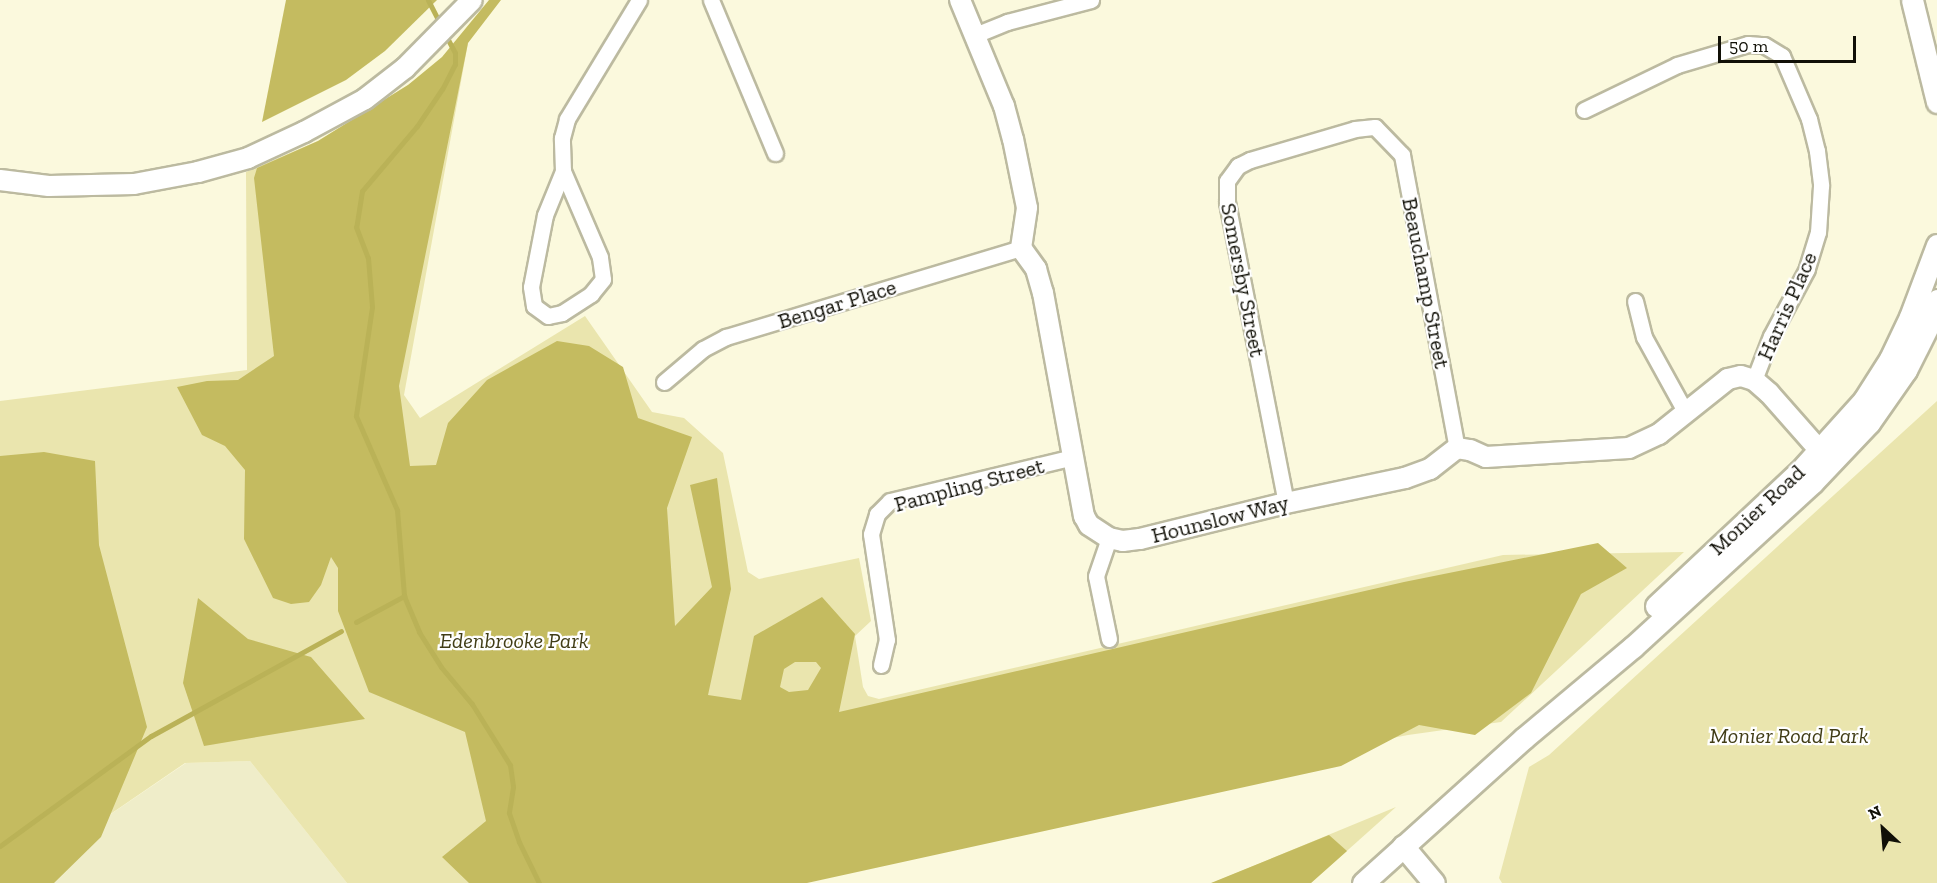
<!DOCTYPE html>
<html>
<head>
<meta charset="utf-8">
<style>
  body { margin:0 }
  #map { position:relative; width:1937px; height:883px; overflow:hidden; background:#fbf9dd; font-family:"Zilla Slab",serif }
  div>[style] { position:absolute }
  .built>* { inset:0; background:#efedc9 }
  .green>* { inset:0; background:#eae5ae }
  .forest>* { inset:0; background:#c4bb60 }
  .stream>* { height:5px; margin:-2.5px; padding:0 2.5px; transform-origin:2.5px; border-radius:2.5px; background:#bab257 }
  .roads { filter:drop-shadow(2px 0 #bcbaa0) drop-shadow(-2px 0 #bcbaa0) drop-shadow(0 2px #bcbaa0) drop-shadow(0 -2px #bcbaa0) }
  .minor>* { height:15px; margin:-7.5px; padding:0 7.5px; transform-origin:7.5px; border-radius:7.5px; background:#fff }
  .tertiary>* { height:20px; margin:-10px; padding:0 10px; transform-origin:10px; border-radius:10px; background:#fff }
  .secondary>* { height:21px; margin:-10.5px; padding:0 10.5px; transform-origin:10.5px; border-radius:10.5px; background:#fff }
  span { translate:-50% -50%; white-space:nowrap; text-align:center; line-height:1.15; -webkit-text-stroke:4.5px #fff; paint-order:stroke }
  .street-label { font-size:22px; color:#111007 }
  .park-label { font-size:22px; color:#413d16; font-style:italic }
  .north { position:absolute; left:1853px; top:799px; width:60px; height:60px; -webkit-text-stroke:4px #fff; paint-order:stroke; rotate:334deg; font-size:16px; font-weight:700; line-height:24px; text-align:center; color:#111007 }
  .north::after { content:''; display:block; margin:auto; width:21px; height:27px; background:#111007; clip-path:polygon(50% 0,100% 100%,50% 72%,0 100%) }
  .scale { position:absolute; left:1718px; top:36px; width:138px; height:27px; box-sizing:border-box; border:3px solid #111007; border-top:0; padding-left:8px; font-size:18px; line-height:21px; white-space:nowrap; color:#111007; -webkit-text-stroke:4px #fff; paint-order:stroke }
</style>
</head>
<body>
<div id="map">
  <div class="built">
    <div style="clip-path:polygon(250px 761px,347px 883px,15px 883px,55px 852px,186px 763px)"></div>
  </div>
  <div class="green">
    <div style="clip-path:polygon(468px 43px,404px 395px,420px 418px,585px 316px,652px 412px,684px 418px,723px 453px,748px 572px,759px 579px,859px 558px,871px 621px,855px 636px,863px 687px,868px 696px,879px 699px,1503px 555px,1684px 552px,1501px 722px,1408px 735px,1259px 764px,685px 883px,347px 883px,250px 761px,185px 763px,55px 852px,0 883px,0 401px,247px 370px,246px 172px,318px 141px,408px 85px)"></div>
    <div style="clip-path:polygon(1937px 401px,1937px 883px,1502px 883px,1499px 878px,1529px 767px,1549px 755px)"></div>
    <div style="clip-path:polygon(1396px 807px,1311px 883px,1212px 883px)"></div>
  </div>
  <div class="forest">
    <div style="clip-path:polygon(286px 0,437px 0,385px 51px,346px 80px,262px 122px)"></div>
    <div style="clip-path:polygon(evenodd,489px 0,501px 0,468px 43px,399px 386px,410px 466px,436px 465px,448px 423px,487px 380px,557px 341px,589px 346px,623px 367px,638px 418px,692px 437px,667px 508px,675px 626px,712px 587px,690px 485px,717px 478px,731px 589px,708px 695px,741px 700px,754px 636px,822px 597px,855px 634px,839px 712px,1404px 582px,1598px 543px,1627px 568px,1581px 594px,1531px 693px,1475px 735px,1419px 725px,1341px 766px,807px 883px,469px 883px,442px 857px,486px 821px,465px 732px,369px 692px,338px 611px,338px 568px,331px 557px,321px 585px,309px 602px,291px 604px,273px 598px,244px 539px,245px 470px,225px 446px,202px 435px,177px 387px,207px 381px,238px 380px,274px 356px,254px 178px,257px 168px,318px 141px,408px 85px,442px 57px,489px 0,795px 662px,816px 662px,821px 668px,808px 690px,789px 692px,780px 687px,784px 669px,795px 662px)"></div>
    <div style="clip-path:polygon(44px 452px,95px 461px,99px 545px,147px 727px,101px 837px,54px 883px,0 883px,0 456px)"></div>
    <div style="clip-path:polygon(198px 598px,248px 639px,311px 657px,365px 719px,204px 746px,183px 683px)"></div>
    <div style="clip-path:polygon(1329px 835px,1347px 851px,1311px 883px,1211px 883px)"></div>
  </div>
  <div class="stream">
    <div style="left:428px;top:0;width:28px;rotate:63deg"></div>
    <div style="left:445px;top:34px;width:21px;rotate:62deg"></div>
    <div style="left:455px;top:53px;width:11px;rotate:90deg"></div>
    <div style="left:455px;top:64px;width:28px;rotate:117deg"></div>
    <div style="left:442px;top:89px;width:45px;rotate:124deg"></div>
    <div style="left:417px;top:126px;width:85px;rotate:130.2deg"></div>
    <div style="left:362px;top:191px;width:36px;rotate:99deg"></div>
    <div style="left:356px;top:227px;width:33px;rotate:69deg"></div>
    <div style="left:368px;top:258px;width:49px;rotate:85.3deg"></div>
    <div style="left:372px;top:307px;width:110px;rotate:98.4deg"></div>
    <div style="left:356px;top:416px;width:103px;rotate:66.4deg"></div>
    <div style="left:397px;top:510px;width:86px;rotate:85.3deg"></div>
    <div style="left:404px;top:596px;width:39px;rotate:67deg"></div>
    <div style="left:419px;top:632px;width:41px;rotate:57.8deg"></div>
    <div style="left:441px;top:667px;width:48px;rotate:50deg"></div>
    <div style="left:472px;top:704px;width:72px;rotate:58.1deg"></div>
    <div style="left:510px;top:765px;width:22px;rotate:82deg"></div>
    <div style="left:513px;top:787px;width:26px;rotate:99deg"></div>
    <div style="left:509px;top:813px;width:31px;rotate:71deg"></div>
    <div style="left:519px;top:842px;width:46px;rotate:64deg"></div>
    <div style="left:356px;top:622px;width:55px;rotate:-28.4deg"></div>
    <div style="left:0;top:846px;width:187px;rotate:-36.1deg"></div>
    <div style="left:151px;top:736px;width:217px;rotate:-28.9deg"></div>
  </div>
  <div class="roads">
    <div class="minor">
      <div style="left:711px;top:0;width:166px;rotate:67.3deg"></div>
      <div style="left:975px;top:35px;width:35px;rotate:-22deg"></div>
      <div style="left:1007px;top:22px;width:87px;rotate:-14.7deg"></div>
      <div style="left:1584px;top:110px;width:103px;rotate:-25.8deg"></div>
      <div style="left:1677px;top:65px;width:74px;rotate:-16.5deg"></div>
      <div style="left:1748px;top:44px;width:16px;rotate:4deg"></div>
      <div style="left:1764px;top:45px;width:21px;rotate:31deg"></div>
      <div style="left:1782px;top:56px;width:69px;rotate:66.8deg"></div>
      <div style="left:1809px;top:119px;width:33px;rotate:76deg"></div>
      <div style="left:1817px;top:151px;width:35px;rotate:83deg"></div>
      <div style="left:1821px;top:186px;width:46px;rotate:93.7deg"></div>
      <div style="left:1818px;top:232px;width:39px;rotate:107deg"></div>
      <div style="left:1807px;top:269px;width:76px;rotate:118.2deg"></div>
      <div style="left:1771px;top:336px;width:47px;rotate:111.1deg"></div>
      <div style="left:563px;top:171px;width:48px;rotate:112.2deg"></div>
      <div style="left:545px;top:215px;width:73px;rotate:101deg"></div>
      <div style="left:531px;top:287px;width:19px;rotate:81deg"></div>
      <div style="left:534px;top:306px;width:17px;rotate:36deg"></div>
      <div style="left:548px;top:316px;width:14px;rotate:-12deg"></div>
      <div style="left:562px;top:313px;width:35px;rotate:-33deg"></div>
      <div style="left:591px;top:294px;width:19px;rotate:-51deg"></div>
      <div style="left:603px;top:279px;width:22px;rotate:-98deg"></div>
      <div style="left:600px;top:257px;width:94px;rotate:-113.3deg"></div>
      <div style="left:563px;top:171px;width:33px;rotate:-92deg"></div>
      <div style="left:562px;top:138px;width:20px;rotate:-75deg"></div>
      <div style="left:567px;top:119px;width:139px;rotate:-58.8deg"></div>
      <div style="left:1635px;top:301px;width:37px;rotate:76deg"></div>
      <div style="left:1644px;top:337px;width:87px;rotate:61.1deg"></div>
      <div style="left:664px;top:382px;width:51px;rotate:-40.2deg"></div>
      <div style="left:703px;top:349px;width:26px;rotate:-28deg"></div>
      <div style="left:726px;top:337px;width:308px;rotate:-16.8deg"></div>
      <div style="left:1286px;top:503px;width:307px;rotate:-101.1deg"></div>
      <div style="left:1227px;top:202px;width:21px;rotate:-90deg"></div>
      <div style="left:1227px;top:181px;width:19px;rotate:-54deg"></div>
      <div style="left:1238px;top:166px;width:13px;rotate:-27deg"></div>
      <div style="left:1250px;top:160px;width:109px;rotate:-16.4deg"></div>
      <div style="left:1355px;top:129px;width:20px;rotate:-6deg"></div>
      <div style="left:1375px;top:127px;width:39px;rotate:46deg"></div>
      <div style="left:1402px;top:155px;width:298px;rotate:79.4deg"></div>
      <div style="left:1109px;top:639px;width:64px;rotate:-101.7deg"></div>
      <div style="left:1096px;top:576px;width:40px;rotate:-71.1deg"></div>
      <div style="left:881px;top:665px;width:26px;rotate:-77deg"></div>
      <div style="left:887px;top:640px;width:107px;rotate:-98.6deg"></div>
      <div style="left:871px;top:534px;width:21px;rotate:-73deg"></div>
      <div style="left:877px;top:514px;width:18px;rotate:-45deg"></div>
      <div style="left:890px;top:501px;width:188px;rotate:-13.5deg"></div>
    </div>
    <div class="tertiary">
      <div style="left:960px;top:0;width:115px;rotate:67.5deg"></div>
      <div style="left:1004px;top:106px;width:34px;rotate:75deg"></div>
      <div style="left:1013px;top:139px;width:70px;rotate:78.5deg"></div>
      <div style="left:1027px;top:208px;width:40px;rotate:98.5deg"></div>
      <div style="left:1021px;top:248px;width:26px;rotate:54deg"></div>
      <div style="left:1036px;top:269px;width:25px;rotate:74deg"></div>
      <div style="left:1043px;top:293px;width:227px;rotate:79.6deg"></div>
      <div style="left:1084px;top:516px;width:10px;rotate:61deg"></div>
      <div style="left:1089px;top:525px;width:24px;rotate:33deg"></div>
      <div style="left:1109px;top:538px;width:14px;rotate:12deg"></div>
      <div style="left:1123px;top:541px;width:17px;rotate:-7deg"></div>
      <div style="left:1140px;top:539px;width:150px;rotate:-13.9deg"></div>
      <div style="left:1286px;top:503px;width:122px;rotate:-11.9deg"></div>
      <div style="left:1405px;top:478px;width:27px;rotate:-20deg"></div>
      <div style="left:1430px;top:469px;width:34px;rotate:-38deg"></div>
      <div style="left:1457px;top:448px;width:13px;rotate:9deg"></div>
      <div style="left:1470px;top:450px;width:17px;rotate:24deg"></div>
      <div style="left:1486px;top:457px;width:143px;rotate:-3.6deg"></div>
      <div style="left:1629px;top:448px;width:33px;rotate:-25deg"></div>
      <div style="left:1659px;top:434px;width:88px;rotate:-38.6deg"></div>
      <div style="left:1728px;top:379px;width:13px;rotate:-13deg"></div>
      <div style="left:1741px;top:376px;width:14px;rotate:17deg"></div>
      <div style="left:1754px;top:380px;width:20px;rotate:41deg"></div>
      <div style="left:1769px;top:393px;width:91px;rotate:48.6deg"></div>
      <div style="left:0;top:180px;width:49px;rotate:7deg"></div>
      <div style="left:49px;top:186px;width:85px;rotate:-1.3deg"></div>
      <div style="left:134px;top:184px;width:65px;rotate:-10.6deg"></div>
      <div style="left:198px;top:172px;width:52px;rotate:-15.6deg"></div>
      <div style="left:248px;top:158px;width:62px;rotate:-24.9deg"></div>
      <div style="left:304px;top:132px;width:69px;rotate:-28.4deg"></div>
      <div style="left:365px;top:99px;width:51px;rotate:-37.8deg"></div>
      <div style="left:405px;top:68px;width:95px;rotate:-45.4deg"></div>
    </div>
    <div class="secondary">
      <div style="left:1912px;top:0;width:105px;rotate:76.2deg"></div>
      <div style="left:1656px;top:606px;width:197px;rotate:-43.2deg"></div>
      <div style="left:1800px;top:471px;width:96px;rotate:-48deg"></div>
      <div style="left:1864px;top:400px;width:49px;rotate:-57.6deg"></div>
      <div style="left:1890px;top:359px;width:47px;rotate:-64.5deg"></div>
      <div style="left:1910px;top:317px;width:77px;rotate:-69.4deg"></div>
      <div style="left:1403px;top:846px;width:48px;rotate:50deg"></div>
      <div style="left:1363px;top:883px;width:217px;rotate:-42deg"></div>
      <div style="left:1524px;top:738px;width:142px;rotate:-39.9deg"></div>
      <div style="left:1633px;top:647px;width:243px;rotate:-42.5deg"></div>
      <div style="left:1812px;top:483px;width:83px;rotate:-46.5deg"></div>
      <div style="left:1869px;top:423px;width:65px;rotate:-55.1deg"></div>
      <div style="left:1906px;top:370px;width:54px;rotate:-63.4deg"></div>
      <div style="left:1930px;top:322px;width:23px;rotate:-72deg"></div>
    </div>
  </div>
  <div class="street-label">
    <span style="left:1243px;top:280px;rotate:79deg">Somersby Street</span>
    <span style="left:1426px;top:283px;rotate:79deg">Beauchamp Street</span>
    <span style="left:837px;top:304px;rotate:-17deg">Bengar Place</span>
    <span style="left:1787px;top:306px;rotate:-66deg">Harris Place</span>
    <span style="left:969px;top:485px;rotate:-15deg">Pampling Street</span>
    <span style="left:1757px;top:510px;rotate:-43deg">Monier Road</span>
    <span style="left:1220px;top:519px;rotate:-14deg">Hounslow Way</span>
  </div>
  <div class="park-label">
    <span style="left:514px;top:641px">Edenbrooke Park</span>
    <span style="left:1789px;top:736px">Monier Road Park</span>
  </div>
  <div class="north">N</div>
  <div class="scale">50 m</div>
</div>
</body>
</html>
